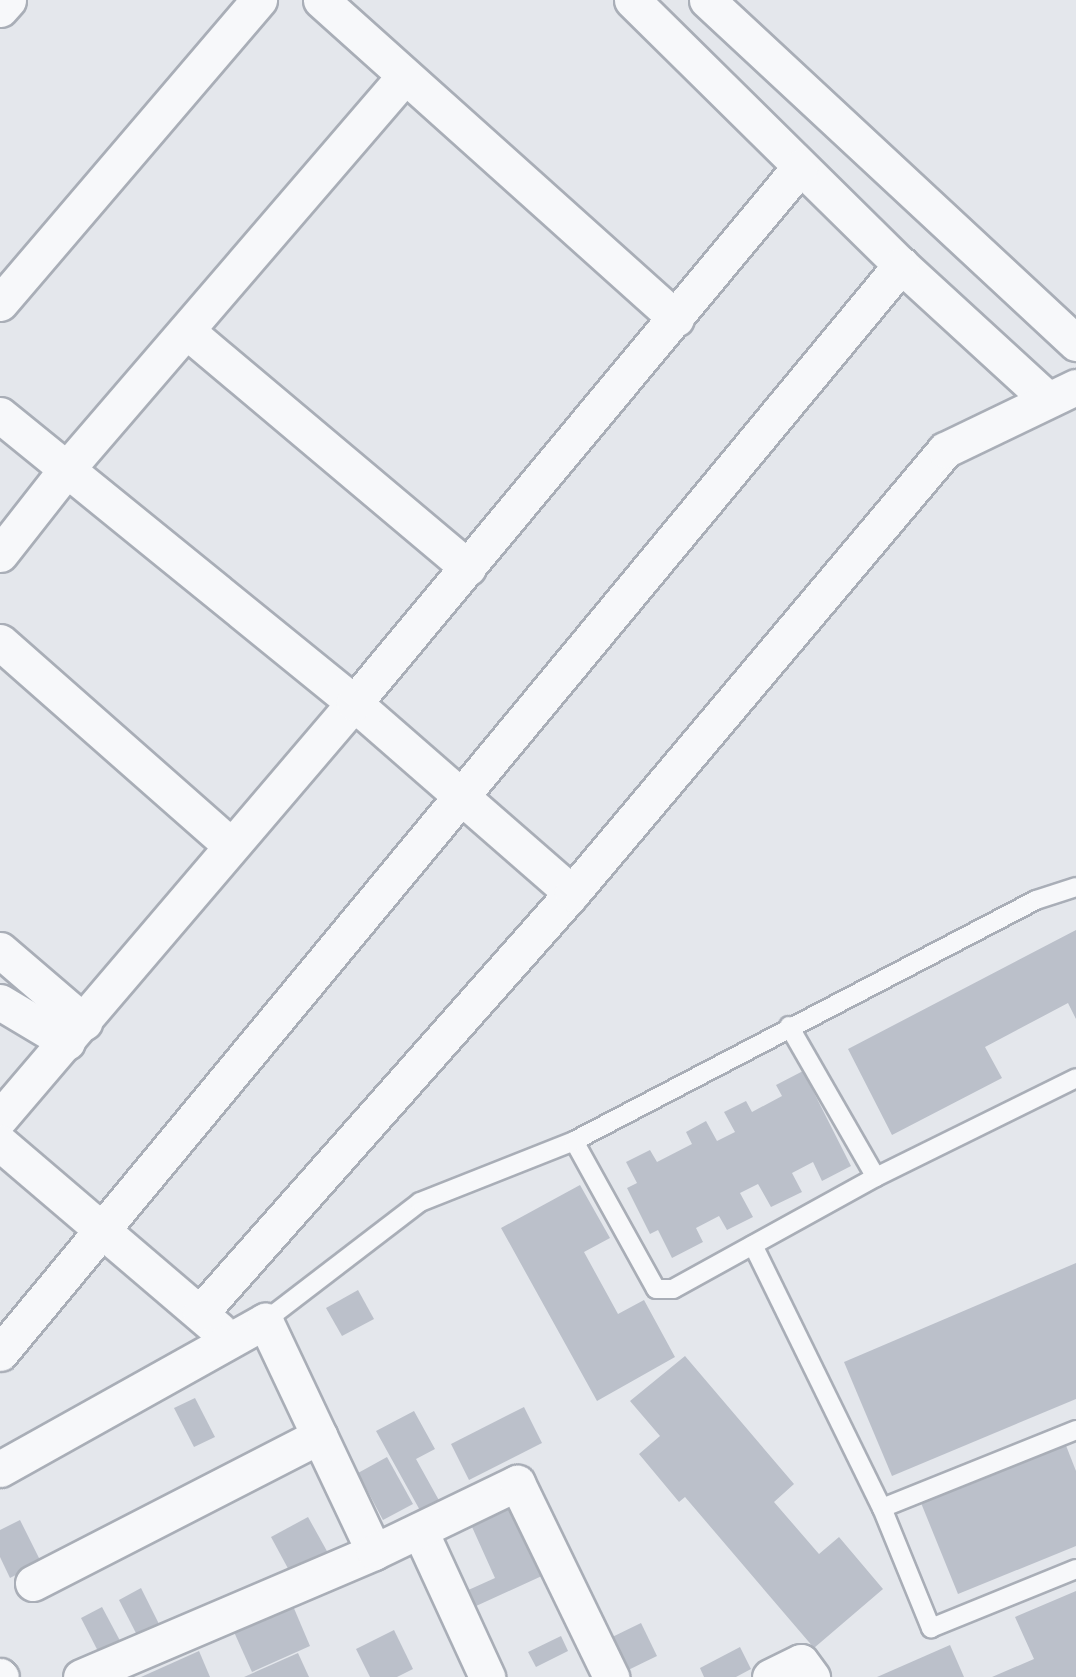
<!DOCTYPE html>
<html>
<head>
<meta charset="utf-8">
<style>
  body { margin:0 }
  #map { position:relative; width:1076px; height:1677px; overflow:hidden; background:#e4e7ec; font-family:"Roboto Condensed",sans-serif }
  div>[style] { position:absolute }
  .building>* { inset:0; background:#bbc0ca }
  .roads { filter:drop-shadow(2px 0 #a9aeb7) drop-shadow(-2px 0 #a9aeb7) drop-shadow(0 2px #a9aeb7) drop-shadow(0 -2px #a9aeb7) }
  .lane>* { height:18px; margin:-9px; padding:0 9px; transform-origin:9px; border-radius:9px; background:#f7f8fa }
  .street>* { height:35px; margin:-17.5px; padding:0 17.5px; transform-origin:17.5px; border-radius:17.5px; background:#f7f8fa }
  span { translate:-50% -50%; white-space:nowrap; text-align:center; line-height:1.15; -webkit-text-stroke:5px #f4f6f9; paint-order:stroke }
</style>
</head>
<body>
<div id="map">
  <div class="building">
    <div style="clip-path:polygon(1076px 930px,1076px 1019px,1068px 1003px,985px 1047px,1002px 1078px,892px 1135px,848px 1049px)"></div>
    <div style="clip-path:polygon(803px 1071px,851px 1166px,822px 1181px,813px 1162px,792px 1173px,802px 1192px,771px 1207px,758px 1184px,740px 1193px,753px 1217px,727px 1230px,719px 1216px,696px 1228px,703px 1242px,672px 1258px,658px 1230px,650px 1234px,627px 1188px,637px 1183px,626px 1162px,650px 1150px,657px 1162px,692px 1144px,686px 1132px,706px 1121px,717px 1141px,735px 1132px,724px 1112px,746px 1101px,752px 1112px,782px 1096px,776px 1085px)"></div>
    <div style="clip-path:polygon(580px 1185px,610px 1238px,584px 1252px,618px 1314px,644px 1300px,675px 1357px,597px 1401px,501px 1228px)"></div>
    <div style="clip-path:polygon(1076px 1263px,1076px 1399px,892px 1476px,844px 1362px)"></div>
    <div style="clip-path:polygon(358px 1290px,374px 1319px,342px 1336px,326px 1308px)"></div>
    <div style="clip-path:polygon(685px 1356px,794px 1484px,774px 1502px,819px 1554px,839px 1537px,883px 1589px,814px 1648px,685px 1497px,679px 1502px,639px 1454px,660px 1436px,630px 1401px)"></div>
    <div style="clip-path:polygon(195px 1398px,215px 1437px,194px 1447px,174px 1408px)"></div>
    <div style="clip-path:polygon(524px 1407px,542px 1443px,469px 1480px,451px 1444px)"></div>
    <div style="clip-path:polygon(414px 1411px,435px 1449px,416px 1459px,441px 1504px,422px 1514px,376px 1431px)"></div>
    <div style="clip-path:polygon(1065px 1443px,1076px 1471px,1076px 1546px,958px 1594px,921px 1503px)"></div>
    <div style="clip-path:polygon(387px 1457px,413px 1504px,383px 1520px,358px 1473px)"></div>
    <div style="clip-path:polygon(510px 1499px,544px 1575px,463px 1612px,455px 1596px,495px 1578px,468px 1518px)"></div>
    <div style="clip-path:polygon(308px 1517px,328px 1553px,291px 1574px,271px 1537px)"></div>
    <div style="clip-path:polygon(20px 1520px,41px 1562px,10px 1578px,0 1557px,0 1530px)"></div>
    <div style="clip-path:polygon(141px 1588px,161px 1628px,139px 1639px,119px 1600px)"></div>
    <div style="clip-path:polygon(1076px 1591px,1076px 1677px,992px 1677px,1034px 1659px,1015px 1617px)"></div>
    <div style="clip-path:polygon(293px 1606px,310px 1646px,252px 1672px,234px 1632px)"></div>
    <div style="clip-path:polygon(102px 1607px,125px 1650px,103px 1661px,81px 1618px)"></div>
    <div style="clip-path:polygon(641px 1623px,657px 1656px,622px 1673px,606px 1640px)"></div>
    <div style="clip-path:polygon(394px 1630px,413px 1669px,397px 1677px,370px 1677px,356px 1649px)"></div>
    <div style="clip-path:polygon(561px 1636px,568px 1651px,536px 1667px,528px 1652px)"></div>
    <div style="clip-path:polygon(950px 1645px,964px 1677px,877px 1677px)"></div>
    <div style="clip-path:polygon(740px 1647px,751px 1669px,736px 1677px,704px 1677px,700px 1668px)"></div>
    <div style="clip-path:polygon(199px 1651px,210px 1677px,141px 1677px)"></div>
    <div style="clip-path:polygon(298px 1653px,309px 1677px,244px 1677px)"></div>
  </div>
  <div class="roads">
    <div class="lane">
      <div style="left:789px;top:1026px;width:174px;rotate:60.1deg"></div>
      <div style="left:574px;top:1141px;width:169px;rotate:61deg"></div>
      <div style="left:656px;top:1289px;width:17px"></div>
      <div style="left:673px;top:1289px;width:232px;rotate:-28.9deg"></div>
      <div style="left:876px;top:1177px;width:223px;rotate:-26.3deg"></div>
      <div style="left:753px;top:1245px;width:293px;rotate:63.9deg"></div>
      <div style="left:882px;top:1508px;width:130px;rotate:67.8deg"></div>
      <div style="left:931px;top:1628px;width:157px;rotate:-22.1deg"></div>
      <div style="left:265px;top:1321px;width:195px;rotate:-37.5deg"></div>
      <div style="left:420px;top:1202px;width:166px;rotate:-21.6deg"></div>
      <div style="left:574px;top:1141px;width:521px;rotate:-27.55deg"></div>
      <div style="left:1036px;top:900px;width:42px;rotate:-18deg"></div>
      <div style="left:882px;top:1508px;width:209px;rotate:-21.9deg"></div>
    </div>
    <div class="street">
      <div style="left:321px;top:0;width:477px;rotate:41.9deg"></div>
      <div style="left:632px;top:0;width:378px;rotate:44.6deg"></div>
      <div style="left:901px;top:265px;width:197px;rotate:42.5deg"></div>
      <div style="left:707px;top:0;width:504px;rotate:42.91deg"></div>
      <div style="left:0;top:9px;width:12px;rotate:-48deg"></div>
      <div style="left:0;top:303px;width:399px;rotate:-49.5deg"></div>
      <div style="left:188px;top:332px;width:366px;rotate:40.1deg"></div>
      <div style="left:0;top:415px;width:456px;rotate:39.1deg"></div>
      <div style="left:354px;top:703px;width:289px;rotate:41.1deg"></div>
      <div style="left:0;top:554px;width:105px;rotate:-51.9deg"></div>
      <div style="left:65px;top:471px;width:518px;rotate:-49.3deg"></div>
      <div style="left:0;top:642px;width:308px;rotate:41.4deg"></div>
      <div style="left:0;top:950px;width:111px;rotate:40.6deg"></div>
      <div style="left:0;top:1002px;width:78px;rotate:30.8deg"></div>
      <div style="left:0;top:1118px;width:545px;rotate:-49.54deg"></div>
      <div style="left:354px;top:703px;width:697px;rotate:-50.24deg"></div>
      <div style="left:0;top:1143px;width:287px;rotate:40.5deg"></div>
      <div style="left:200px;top:1313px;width:561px;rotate:-48.47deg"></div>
      <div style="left:572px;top:893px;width:579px;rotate:-49.9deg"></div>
      <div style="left:945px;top:450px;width:145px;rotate:-25.7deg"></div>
      <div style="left:0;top:1353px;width:1413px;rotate:-50.37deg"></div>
      <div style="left:0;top:1469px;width:304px;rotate:-29.2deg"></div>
      <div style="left:265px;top:1321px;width:255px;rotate:64.7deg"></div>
      <div style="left:420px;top:1531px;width:161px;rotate:65.3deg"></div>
      <div style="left:33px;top:1583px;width:322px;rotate:-27.2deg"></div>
      <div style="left:0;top:1676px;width:1px;rotate:45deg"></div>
      <div style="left:81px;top:1677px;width:319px;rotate:-23.1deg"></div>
      <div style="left:374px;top:1552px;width:159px;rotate:-25.8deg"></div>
      <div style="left:517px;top:1483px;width:216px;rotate:64.1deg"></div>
      <div style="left:770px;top:1677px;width:34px;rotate:-26deg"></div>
      <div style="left:801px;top:1662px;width:19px;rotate:54deg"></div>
    </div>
  </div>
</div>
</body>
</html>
